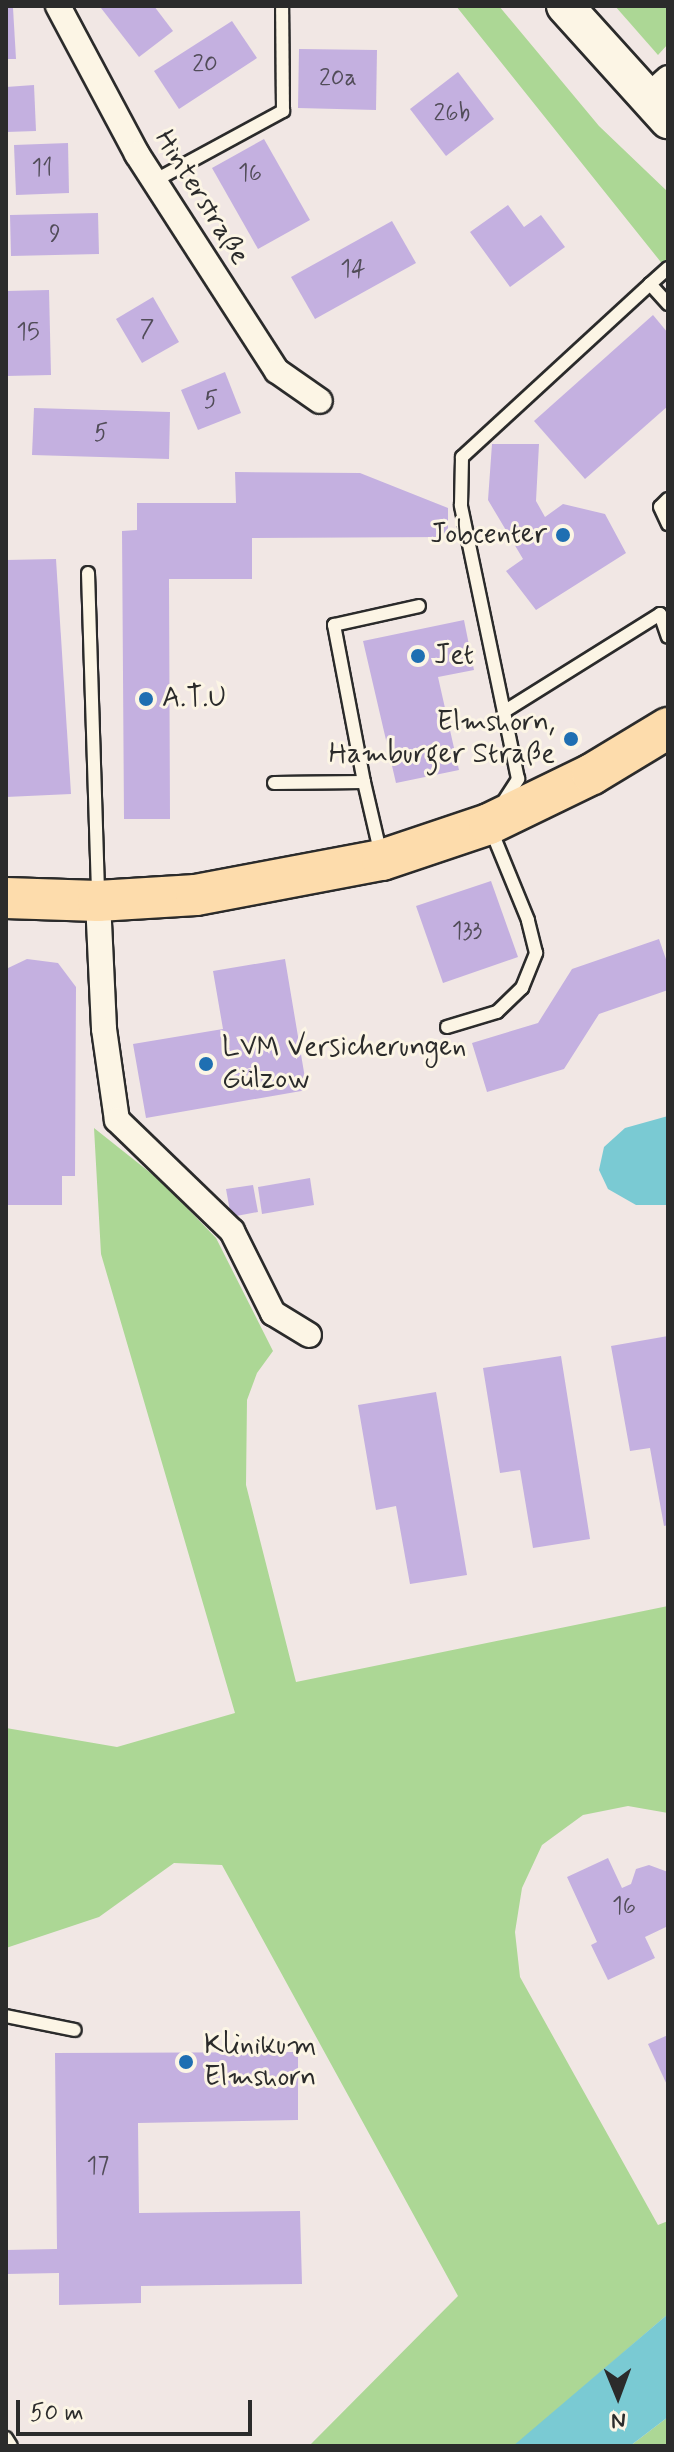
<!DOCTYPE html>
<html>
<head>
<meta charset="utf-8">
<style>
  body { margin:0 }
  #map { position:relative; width:674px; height:2452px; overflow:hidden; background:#f1e7e4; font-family:Mynerve,sans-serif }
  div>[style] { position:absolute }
  .green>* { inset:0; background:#acd795 }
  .water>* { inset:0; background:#7acad3 }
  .building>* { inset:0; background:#c4b0e0 }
  .roads { filter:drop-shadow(2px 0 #2b2b2b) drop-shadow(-2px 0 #2b2b2b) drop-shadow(0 2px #2b2b2b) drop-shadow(0 -2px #2b2b2b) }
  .lane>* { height:12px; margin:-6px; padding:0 6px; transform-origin:6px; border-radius:6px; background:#fcf5e5 }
  .street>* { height:24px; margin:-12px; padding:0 12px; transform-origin:12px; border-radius:12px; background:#fcf5e5 }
  .secondary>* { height:36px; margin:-18px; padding:0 18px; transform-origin:18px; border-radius:18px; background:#fcf5e5 }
  .primary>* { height:40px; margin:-20px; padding:0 20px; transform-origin:20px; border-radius:20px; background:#fddcac }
  .dots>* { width:22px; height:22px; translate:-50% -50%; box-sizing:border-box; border:4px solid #fcf5e5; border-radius:50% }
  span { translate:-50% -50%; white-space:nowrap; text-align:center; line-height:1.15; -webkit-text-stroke:6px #fcf5e5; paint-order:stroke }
  .number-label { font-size:24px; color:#514c58 }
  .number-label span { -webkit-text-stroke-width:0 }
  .street-label { font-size:28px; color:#2b2b2b }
  .poi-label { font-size:28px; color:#2b2b2b }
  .right { translate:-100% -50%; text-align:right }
  .left { translate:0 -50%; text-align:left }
  .frame { position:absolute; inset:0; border:8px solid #2b2b2b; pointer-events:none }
  .north { position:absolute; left:578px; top:2356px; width:80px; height:80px; -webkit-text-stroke:6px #fcf5e5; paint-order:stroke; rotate:179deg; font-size:22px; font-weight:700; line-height:32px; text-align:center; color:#2b2b2b }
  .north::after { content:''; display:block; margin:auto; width:28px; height:36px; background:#2b2b2b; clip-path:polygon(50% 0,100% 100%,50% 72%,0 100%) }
  .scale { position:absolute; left:16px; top:2400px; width:236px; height:36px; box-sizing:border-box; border:4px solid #2b2b2b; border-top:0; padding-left:10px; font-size:24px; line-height:28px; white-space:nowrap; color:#2b2b2b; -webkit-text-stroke:6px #fcf5e5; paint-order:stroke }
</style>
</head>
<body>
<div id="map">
  <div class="green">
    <div style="clip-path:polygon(456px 6px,499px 6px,599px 126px,668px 192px,668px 271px)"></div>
    <div style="clip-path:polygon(615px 6px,668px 6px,668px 44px,658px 55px)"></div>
    <div style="clip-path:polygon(94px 1128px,162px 1182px,216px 1238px,273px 1351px,257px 1373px,247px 1400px,246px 1485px,296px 1682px,668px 1606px,668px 1813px,628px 1806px,583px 1815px,542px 1845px,522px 1888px,515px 1932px,520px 1977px,658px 2225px,668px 2221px,668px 2314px,515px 2446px,309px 2446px,458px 2296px,222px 1865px,174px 1863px,99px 1917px,6px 1948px,6px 1728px,117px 1747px,235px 1713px,101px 1254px)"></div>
    <div style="clip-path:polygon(668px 2417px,668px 2446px,630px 2446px)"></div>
  </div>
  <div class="water">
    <div style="clip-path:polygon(668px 1116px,668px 1205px,636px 1205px,608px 1189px,599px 1170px,604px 1147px,625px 1128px)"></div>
    <div style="clip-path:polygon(668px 2314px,668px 2417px,630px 2446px,513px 2446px)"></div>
  </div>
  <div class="building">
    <div style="clip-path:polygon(104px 6px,154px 6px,173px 31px,139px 57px,101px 8px)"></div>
    <div style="clip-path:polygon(6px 8px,13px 8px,16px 59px,6px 59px)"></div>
    <div style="clip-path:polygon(232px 21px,257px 58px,179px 109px,154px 71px)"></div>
    <div style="clip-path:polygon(299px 49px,377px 50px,376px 110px,298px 108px)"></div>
    <div style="clip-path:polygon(458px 72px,494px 119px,446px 156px,410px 109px)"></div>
    <div style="clip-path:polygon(34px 85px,36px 131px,6px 132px,6px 87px)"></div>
    <div style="clip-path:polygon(264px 139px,310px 220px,258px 249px,212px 168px)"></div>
    <div style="clip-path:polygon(68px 143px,69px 193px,16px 195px,14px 145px)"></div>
    <div style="clip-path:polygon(508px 205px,524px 227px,541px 215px,565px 247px,510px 287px,470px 232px)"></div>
    <div style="clip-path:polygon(98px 213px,99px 254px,11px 256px,10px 215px)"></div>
    <div style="clip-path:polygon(392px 221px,416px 263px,315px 319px,291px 277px)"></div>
    <div style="clip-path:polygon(49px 290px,51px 375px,6px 376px,6px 291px)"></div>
    <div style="clip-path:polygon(153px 297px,179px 342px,142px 363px,116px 319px)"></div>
    <div style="clip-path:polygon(653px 315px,668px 333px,668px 406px,585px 479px,534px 421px)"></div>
    <div style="clip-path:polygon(225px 372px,241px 413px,198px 430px,181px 390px)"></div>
    <div style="clip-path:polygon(34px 408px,170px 412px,169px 459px,32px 455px)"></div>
    <div style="clip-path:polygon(492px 444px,539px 444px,536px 501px,545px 517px,563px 504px,605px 514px,626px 553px,536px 610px,506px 571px,523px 559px,488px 500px)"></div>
    <div style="clip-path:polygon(235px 472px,360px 473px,448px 508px,448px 537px,252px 538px,252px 579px,169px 579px,170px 819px,124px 819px,122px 531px,137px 530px,137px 503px,236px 503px)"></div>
    <div style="clip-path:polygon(56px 559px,71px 794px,6px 797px,6px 560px)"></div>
    <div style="clip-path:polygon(464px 620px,474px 670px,438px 677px,459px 770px,396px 783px,363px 641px)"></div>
    <div style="clip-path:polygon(491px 881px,518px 957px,443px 983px,416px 906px)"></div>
    <div style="clip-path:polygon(659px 939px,668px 965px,668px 990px,599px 1014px,564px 1069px,487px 1092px,472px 1043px,538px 1023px,572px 969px)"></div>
    <div style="clip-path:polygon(27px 959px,58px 963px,76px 987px,75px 1176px,62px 1176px,62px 1205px,6px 1205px,6px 969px)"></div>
    <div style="clip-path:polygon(285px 959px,307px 1090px,146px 1118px,133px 1044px,223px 1029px,213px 971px)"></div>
    <div style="clip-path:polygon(310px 1178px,314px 1205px,262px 1214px,258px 1187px)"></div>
    <div style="clip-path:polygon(253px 1185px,258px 1212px,231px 1217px,226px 1189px)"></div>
    <div style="clip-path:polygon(668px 1336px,668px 1525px,664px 1526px,650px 1448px,630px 1451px,611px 1346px)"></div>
    <div style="clip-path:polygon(561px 1356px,590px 1539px,533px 1548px,520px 1470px,500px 1473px,483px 1368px)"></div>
    <div style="clip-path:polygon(436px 1392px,467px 1575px,410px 1584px,396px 1506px,376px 1510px,358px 1405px)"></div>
    <div style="clip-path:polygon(608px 1858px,622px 1888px,631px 1884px,636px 1869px,649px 1865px,668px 1872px,668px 1926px,645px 1937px,655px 1958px,608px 1980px,591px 1945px,597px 1942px,567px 1877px)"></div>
    <div style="clip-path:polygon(668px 2035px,668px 2087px,648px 2044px)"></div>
    <div style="clip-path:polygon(298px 2052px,298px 2120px,138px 2123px,139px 2213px,300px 2211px,302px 2284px,141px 2286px,141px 2303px,59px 2305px,59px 2273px,6px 2274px,6px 2250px,57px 2249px,55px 2053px)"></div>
  </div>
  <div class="roads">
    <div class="lane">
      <div style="left:154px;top:181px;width:147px;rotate:-28.5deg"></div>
      <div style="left:283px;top:111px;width:105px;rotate:-90.5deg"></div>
      <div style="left:668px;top:268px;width:24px;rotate:138deg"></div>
      <div style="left:650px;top:284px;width:27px;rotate:48deg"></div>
      <div style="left:668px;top:499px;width:11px;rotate:135deg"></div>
      <div style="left:660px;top:507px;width:19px;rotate:65deg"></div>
      <div style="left:88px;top:573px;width:324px;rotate:88.2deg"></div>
      <div style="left:505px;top:711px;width:183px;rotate:-32deg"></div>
      <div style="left:660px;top:614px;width:24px;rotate:71deg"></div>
      <div style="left:364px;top:782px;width:160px;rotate:-100.8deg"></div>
      <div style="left:334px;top:625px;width:87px;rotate:-12.6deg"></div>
      <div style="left:274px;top:783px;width:90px;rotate:-0.6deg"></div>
      <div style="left:364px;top:782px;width:75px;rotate:76.9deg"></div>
      <div style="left:502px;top:804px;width:30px;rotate:-57deg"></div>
      <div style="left:518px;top:779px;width:280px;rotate:-101.8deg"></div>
      <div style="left:461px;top:505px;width:48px;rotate:-88.8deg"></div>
      <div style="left:462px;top:457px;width:255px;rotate:-42.6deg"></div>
      <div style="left:447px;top:1027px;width:52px;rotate:-16.7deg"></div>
      <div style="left:497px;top:1012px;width:35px;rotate:-44deg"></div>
      <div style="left:522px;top:988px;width:38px;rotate:-68deg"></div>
      <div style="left:536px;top:953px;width:34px;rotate:-104deg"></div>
      <div style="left:528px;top:920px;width:97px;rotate:-112.3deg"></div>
      <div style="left:6px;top:2016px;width:70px;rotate:11.5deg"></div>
      <div style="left:6px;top:2438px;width:9px;rotate:58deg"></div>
    </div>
    <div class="street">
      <div style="left:58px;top:6px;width:168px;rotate:61.9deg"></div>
      <div style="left:137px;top:154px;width:258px;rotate:57.2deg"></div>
      <div style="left:277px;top:371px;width:52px;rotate:34.9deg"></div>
      <div style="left:646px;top:98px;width:30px;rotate:-42deg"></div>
      <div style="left:98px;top:901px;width:128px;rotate:87.3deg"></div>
      <div style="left:104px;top:1029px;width:92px;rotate:81.9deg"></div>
      <div style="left:117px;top:1120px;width:160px;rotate:44deg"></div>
      <div style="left:232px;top:1231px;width:92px;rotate:63.4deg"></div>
      <div style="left:273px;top:1313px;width:42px;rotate:31.4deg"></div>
    </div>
    <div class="secondary">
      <div style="left:565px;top:6px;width:154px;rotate:47.9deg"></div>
    </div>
    <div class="primary">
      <div style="left:6px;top:898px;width:92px;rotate:1.9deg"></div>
      <div style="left:98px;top:901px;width:98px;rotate:-3.5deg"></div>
      <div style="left:196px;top:895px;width:189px;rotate:-10.7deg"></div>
      <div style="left:382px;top:860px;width:113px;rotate:-18.6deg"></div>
      <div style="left:489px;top:824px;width:114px;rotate:-25.9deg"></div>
      <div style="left:592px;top:774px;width:89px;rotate:-31.2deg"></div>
    </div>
  </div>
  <div class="dots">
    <div style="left:563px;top:535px;background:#1f6fb2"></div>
    <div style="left:418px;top:656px;background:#1f6fb2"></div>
    <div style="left:146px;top:699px;background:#1f6fb2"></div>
    <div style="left:571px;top:739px;background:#1f6fb2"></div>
    <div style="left:206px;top:1064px;background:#1f6fb2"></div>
    <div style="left:186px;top:2062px;background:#1f6fb2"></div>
  </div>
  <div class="number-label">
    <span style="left:205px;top:65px">20</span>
    <span style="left:338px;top:79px">20a</span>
    <span style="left:452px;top:114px">26b</span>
    <span style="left:42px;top:169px">11</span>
    <span style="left:250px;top:174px">16</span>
    <span style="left:55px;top:235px">9</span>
    <span style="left:353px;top:270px">14</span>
    <span style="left:147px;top:330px">7</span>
    <span style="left:28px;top:333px">15</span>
    <span style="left:211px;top:401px">5</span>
    <span style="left:101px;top:434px">5</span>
    <span style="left:467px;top:932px">133</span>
    <span style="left:624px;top:1907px">16</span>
    <span style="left:98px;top:2167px">17</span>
  </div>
  <div class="street-label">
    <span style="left:201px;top:198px;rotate:58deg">Hinterstraße</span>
  </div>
  <div class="poi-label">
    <span class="right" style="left:547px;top:535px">Jobcenter</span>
    <span class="left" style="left:434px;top:656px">Jet</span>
    <span class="left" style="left:162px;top:699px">A.T.U</span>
    <span class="right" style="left:555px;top:739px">Elmshorn,<br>Hamburger Straße</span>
    <span class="left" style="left:222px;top:1064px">LVM Versicherungen<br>Gülzow</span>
    <span class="left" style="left:204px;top:2062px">Klinikum<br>Elmshorn</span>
  </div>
  <div class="frame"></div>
  <div class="north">N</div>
  <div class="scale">50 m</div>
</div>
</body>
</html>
